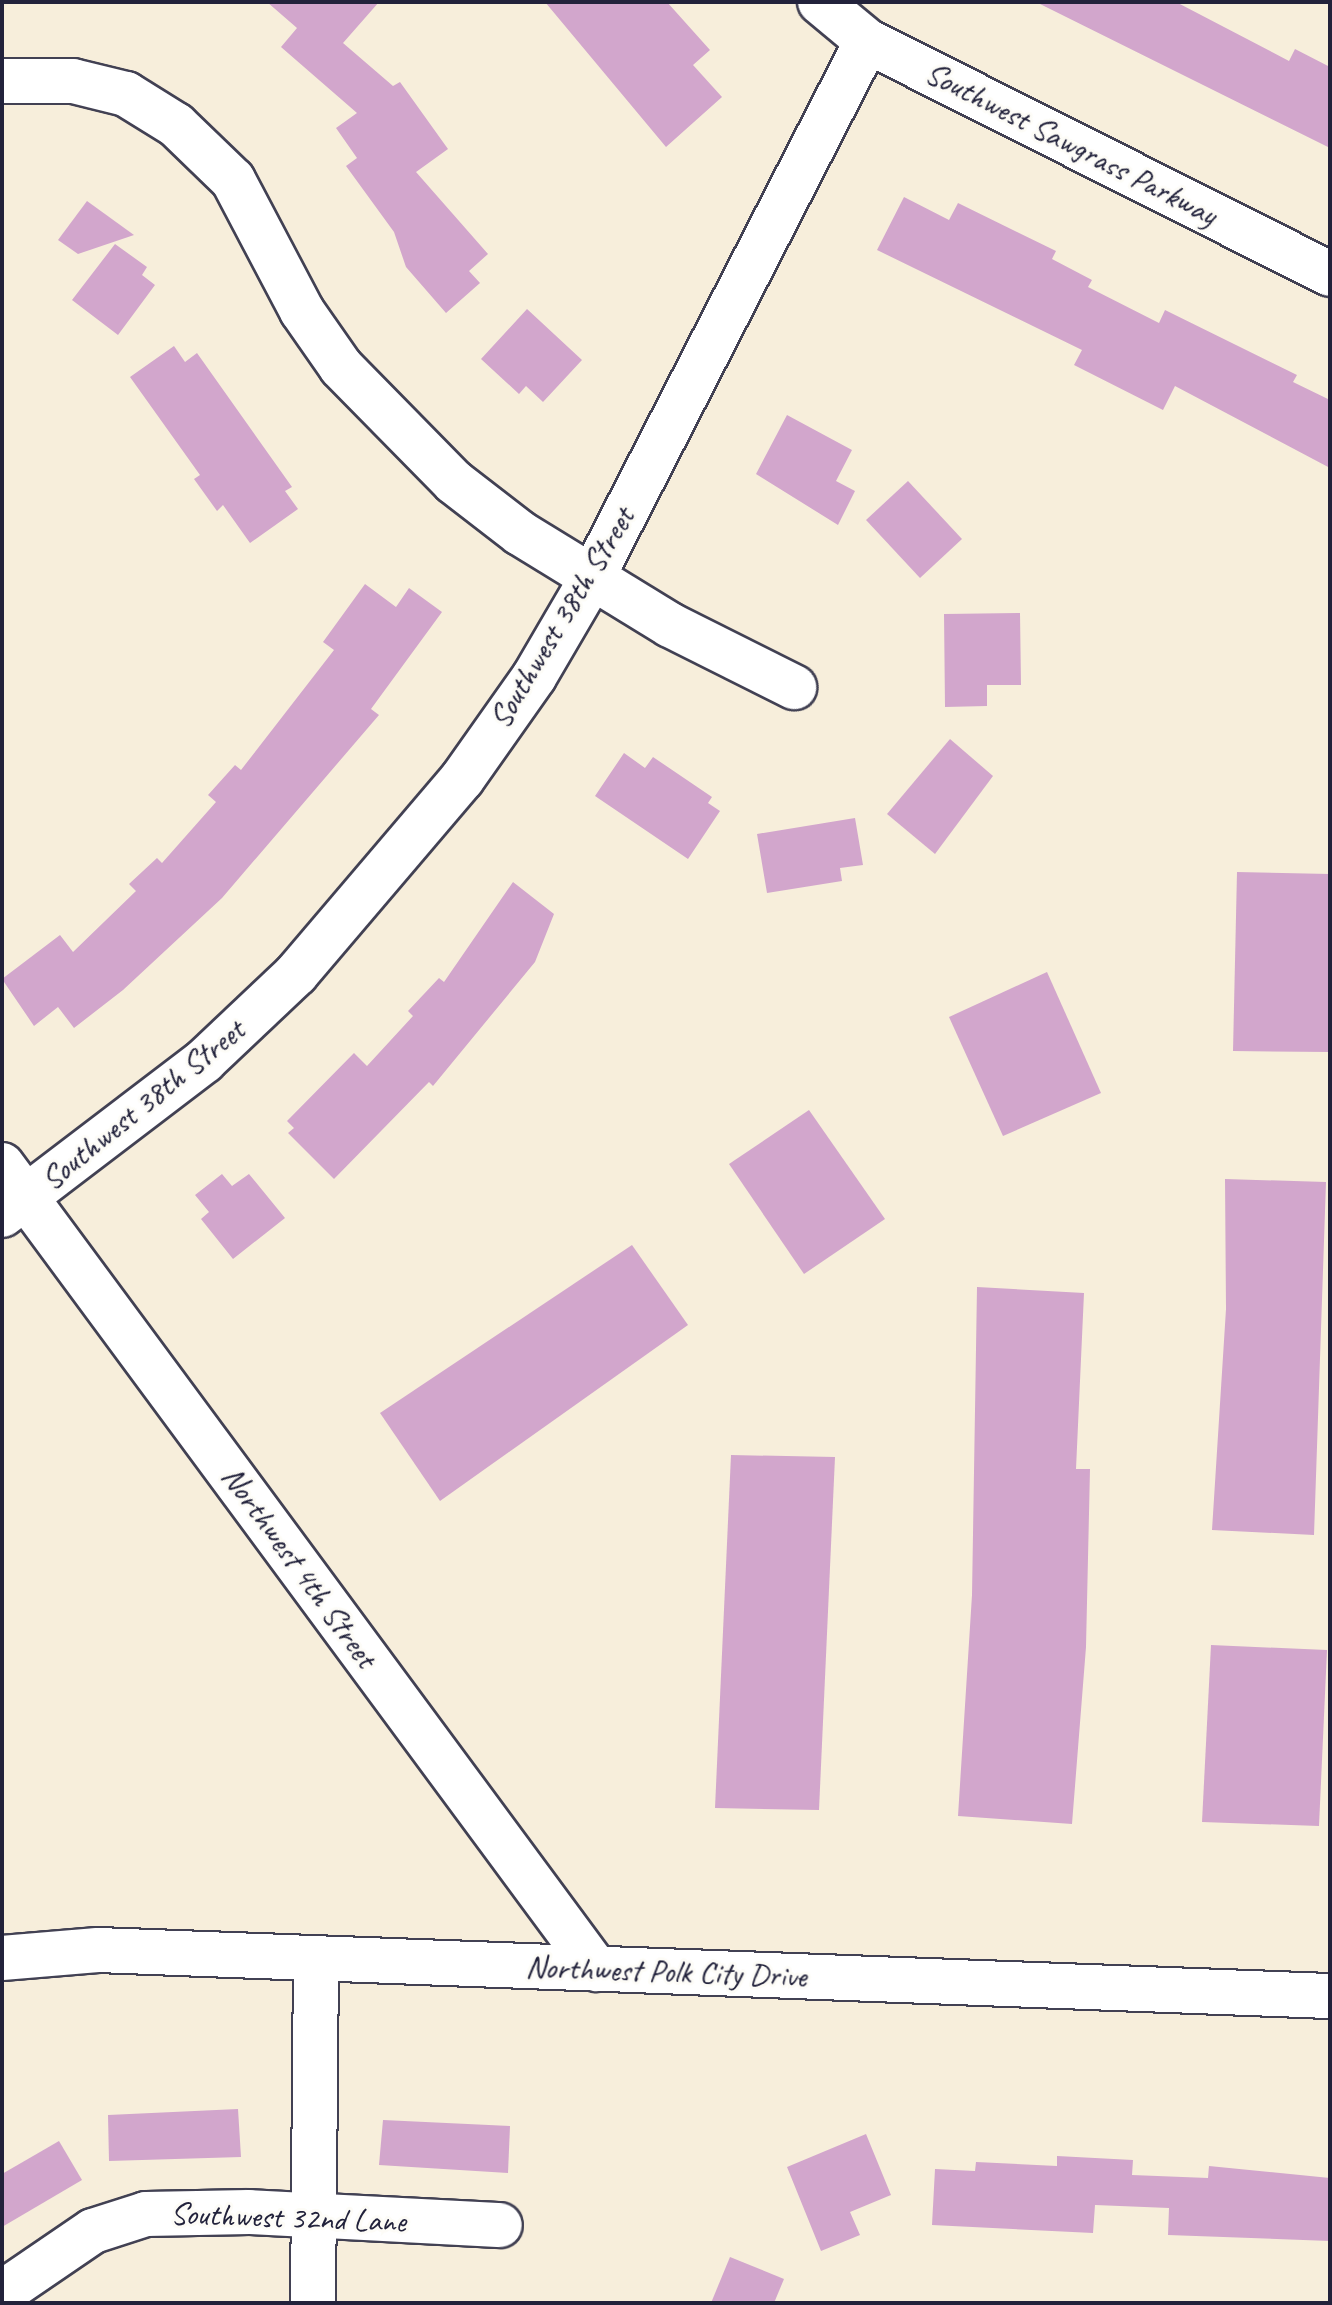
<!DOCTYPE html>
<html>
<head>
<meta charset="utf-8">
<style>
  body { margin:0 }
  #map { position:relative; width:1332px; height:2305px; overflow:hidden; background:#f7eedb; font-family:Caveat,sans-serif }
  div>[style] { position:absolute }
  .building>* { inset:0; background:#d2a6cc }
  .roads { filter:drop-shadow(2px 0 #424153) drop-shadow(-2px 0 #424153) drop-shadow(0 2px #424153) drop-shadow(0 -2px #424153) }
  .minor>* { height:44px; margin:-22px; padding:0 22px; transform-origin:22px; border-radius:22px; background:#fff }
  span { translate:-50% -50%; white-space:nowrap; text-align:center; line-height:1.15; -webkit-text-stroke:6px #fdfcf7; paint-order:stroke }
  .street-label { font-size:32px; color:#22223b }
  .frame { position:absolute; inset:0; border:4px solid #22223b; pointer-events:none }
</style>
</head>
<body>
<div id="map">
  <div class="building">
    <div style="clip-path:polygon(267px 2px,379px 2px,343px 43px,393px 86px,400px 82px,448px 149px,416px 172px,488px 254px,469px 271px,480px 283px,446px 313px,406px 267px,394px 232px,346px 166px,357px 158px,336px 128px,357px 113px,281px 47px,297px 28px)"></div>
    <div style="clip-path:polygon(545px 2px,667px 2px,710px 50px,693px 65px,722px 97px,666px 147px)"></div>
    <div style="clip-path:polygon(1036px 2px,1176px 2px,1289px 61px,1295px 49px,1330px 67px,1330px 148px)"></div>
    <div style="clip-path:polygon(904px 197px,949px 220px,958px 203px,1056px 251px,1052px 259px,1092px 280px,1088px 287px,1159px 323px,1165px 310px,1297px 375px,1293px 382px,1330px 400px,1330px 468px,1175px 386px,1163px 410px,1074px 365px,1082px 350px,877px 250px)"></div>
    <div style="clip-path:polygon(87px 201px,134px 235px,78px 254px,58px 240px)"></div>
    <div style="clip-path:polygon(115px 244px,147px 267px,142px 275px,155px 285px,118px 335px,72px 300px)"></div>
    <div style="clip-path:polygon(527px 309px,582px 360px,543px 402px,526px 386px,519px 394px,481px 359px)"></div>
    <div style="clip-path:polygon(174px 346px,185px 362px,197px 353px,292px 487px,285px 491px,298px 509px,250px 543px,223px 505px,217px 511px,194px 479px,200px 475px,130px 377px)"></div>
    <div style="clip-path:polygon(787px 415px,852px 450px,836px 481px,855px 491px,838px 525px,756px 474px)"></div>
    <div style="clip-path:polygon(908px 481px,962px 539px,920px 578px,866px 520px)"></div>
    <div style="clip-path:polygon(365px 584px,396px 607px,409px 588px,442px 612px,371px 709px,379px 715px,222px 898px,123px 990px,74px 1028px,58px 1007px,34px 1026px,2px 979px,60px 935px,73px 952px,136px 891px,129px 884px,157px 858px,162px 863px,216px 802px,208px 795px,235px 765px,241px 770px,334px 650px,323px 642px)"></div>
    <div style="clip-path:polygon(1020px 613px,1021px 685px,987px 685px,987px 706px,945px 707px,944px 614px)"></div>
    <div style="clip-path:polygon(950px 739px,993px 776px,935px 854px,887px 814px)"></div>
    <div style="clip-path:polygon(624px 753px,645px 768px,653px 757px,712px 797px,708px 803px,720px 811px,688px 859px,595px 796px)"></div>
    <div style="clip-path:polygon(855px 818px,863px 865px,840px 868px,842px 881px,767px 893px,757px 834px)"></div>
    <div style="clip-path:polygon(1237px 872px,1330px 874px,1330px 1052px,1233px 1051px)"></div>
    <div style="clip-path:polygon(513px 882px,554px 914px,535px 962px,433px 1086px,429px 1082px,334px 1179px,288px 1133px,294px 1128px,287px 1121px,354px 1053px,367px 1066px,413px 1016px,408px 1011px,439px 978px,444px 982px)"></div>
    <div style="clip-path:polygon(1047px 972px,1101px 1093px,1003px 1136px,949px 1017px)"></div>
    <div style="clip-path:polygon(809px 1110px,885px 1219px,804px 1274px,729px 1164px)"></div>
    <div style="clip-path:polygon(222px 1174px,232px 1186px,249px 1174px,285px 1218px,233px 1259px,201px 1219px,209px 1212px,195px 1195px)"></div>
    <div style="clip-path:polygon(1225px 1179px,1326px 1182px,1314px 1535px,1212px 1530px,1226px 1309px)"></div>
    <div style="clip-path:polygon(632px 1245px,688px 1325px,440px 1501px,380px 1413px)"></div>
    <div style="clip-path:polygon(977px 1287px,1084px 1293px,1076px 1469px,1090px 1469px,1086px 1647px,1072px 1824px,958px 1816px,972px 1595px)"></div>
    <div style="clip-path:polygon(731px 1455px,835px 1457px,819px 1810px,715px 1808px)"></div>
    <div style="clip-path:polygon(1211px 1645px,1327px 1650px,1319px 1826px,1202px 1822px)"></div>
    <div style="clip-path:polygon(238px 2109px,241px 2157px,109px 2161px,108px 2115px)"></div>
    <div style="clip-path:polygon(383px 2120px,510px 2126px,508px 2173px,379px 2165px)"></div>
    <div style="clip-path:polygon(866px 2134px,891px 2195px,850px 2212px,860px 2235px,821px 2251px,787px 2167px)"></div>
    <div style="clip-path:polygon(59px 2141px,82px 2180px,2px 2227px,2px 2174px)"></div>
    <div style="clip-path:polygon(1057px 2156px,1133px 2160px,1132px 2175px,1208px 2178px,1209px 2166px,1330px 2178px,1330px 2241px,1168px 2235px,1169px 2208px,1095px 2205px,1093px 2233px,932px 2225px,935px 2169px,975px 2171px,976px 2162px,1057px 2166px)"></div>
    <div style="clip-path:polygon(730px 2257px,784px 2279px,774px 2303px,711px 2303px)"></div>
  </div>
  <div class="roads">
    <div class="minor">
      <div style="left:820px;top:2px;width:61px;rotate:39.7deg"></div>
      <div style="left:867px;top:41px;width:518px;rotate:26.71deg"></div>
      <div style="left:2px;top:81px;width:71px"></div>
      <div style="left:73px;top:81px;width:55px;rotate:13.8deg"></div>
      <div style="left:126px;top:94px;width:59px;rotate:31.8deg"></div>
      <div style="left:176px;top:125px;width:79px;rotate:44deg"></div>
      <div style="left:233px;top:180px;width:148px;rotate:62.2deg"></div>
      <div style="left:302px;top:311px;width:68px;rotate:55.1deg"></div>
      <div style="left:341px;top:367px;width:161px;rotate:45.5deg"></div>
      <div style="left:454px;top:482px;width:83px;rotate:37.7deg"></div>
      <div style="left:520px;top:533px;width:176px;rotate:31.5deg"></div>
      <div style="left:670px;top:625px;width:139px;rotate:26.6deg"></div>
      <div style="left:2px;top:1165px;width:1000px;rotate:53.54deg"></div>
      <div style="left:2px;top:1215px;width:254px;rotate:-37.3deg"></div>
      <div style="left:204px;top:1061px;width:127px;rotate:-43.4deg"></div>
      <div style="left:296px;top:974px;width:256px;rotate:-49.6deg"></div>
      <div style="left:462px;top:779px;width:125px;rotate:-54.8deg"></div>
      <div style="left:534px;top:677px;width:117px;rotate:-59.7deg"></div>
      <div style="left:593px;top:576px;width:601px;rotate:-62.88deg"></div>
      <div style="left:2px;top:1958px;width:96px;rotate:-4.8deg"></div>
      <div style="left:98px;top:1950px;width:1233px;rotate:2.14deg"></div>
      <div style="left:2px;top:2293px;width:110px;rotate:-34.3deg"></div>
      <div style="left:93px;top:2231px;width:56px;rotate:-17.8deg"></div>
      <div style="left:146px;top:2214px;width:103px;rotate:-1.1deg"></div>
      <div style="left:249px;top:2212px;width:251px;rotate:3deg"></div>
      <div style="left:313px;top:2303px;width:341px;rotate:-89.5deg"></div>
    </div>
  </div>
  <div class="street-label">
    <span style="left:1071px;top:144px;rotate:27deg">Southwest Sawgrass Parkway</span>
    <span style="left:562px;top:618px;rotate:-59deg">Southwest 38th Street</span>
    <span style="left:143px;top:1105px;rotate:-39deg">Southwest 38th Street</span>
    <span style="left:299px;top:1567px;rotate:54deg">Northwest 4th Street</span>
    <span style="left:666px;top:1972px;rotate:2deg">Northwest Polk City Drive</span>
    <span style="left:288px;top:2218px;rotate:2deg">Southwest 32nd Lane</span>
  </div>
  <div class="frame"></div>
</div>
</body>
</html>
